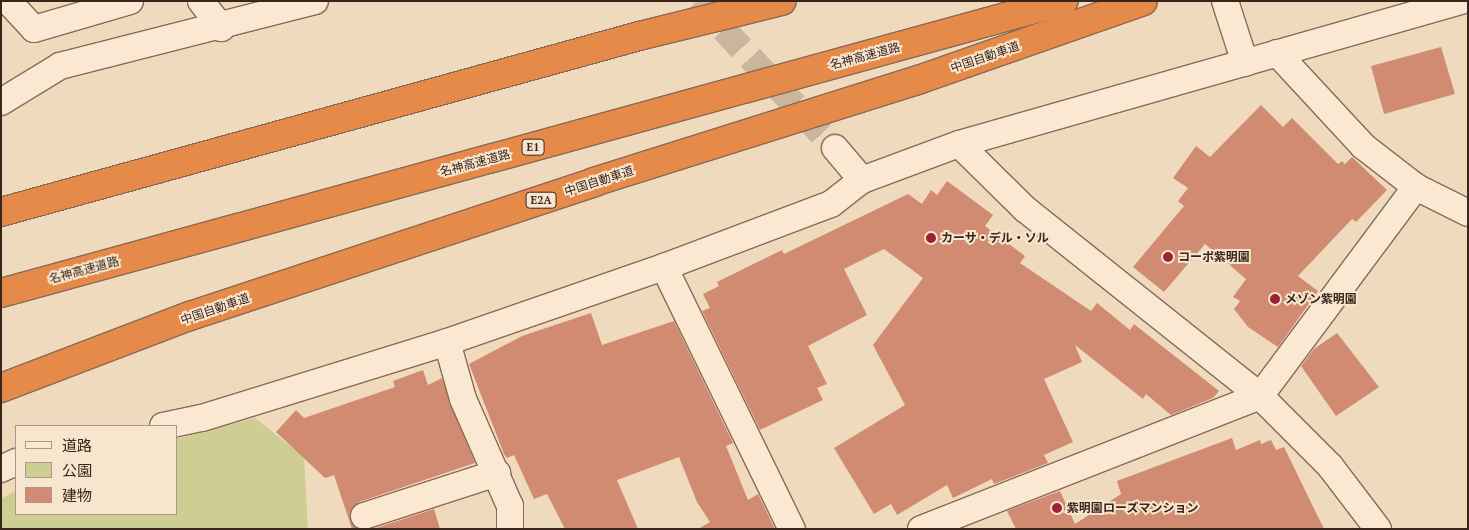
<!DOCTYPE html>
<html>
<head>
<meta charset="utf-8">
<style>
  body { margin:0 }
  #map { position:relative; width:1469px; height:530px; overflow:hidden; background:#f0dabe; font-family:"PT Serif","Noto Sans JP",serif }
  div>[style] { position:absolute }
  .green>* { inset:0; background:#cecd92 }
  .building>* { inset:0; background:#d08b72 }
  .street-tunnel>* { height:26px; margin-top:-13px; transform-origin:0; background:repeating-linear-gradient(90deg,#cbb69d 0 26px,transparent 0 39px) }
  .roads { filter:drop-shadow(1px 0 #896a56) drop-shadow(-1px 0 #896a56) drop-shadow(0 1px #896a56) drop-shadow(0 -1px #896a56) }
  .street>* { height:26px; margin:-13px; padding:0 13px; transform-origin:13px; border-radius:13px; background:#fae8d2 }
  .highway>* { height:28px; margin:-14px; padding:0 14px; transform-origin:14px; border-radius:14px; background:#e58a49 }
  .dots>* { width:14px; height:14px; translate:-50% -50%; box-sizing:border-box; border:2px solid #f7e5ce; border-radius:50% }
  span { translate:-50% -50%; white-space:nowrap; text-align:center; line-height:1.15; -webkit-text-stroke:4px #f7e5ce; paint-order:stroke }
  .shield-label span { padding:1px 4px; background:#f7e5ce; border:1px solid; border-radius:4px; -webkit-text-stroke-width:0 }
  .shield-label { font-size:11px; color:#38251b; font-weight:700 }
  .street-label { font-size:12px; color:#38251b }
  .poi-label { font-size:12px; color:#38251b; font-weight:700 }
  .left { translate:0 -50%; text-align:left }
  .frame { position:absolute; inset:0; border:2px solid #38251b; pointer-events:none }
  .legend { position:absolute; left:15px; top:425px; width:162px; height:90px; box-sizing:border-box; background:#f7e5ce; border:1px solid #ab9886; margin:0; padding:6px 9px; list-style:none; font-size:15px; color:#38251b }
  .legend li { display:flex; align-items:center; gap:10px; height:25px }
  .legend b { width:25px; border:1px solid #ab9886 }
</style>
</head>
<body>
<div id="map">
  <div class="green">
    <div style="clip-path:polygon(255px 418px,304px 457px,308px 529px,1px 529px,1px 499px,16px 490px,16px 514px,176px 514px,176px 439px)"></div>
  </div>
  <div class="building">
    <div style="clip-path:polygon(1441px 47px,1455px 94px,1384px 114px,1371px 66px)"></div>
    <div style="clip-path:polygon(1261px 105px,1283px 127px,1292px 118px,1338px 164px,1342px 161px,1345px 164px,1352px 157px,1387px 190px,1356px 222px,1352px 219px,1298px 276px,1318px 291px,1278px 347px,1248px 327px,1234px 309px,1240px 301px,1233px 297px,1246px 279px,1205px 244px,1164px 292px,1133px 267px,1184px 206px,1178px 201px,1188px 188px,1173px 178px,1196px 146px,1210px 157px)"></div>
    <div style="clip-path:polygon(947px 181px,993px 215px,985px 226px,1025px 256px,1020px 263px,1091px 311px,1097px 303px,1130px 330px,1134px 324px,1219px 391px,1213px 398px,1171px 415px,1146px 394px,1143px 399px,1075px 345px,1082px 362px,1044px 379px,1073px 442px,1044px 455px,1048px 463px,994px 484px,992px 479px,953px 498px,947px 485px,897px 515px,891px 504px,874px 514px,834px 448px,905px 405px,873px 345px,923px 278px,884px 249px,844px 269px,867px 315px,808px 346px,827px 384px,817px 388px,823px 400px,760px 430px,702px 311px,710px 308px,703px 294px,719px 286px,717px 282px,782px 250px,784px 254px,908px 194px,922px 204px,931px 190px,937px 195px)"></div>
    <div style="clip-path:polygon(591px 313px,602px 345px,674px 321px,733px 443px,726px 446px,748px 500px,758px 494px,775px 529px,698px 529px,710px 522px,697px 502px,679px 457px,617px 480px,638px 529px,565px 529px,547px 494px,534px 499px,514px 455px,507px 458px,504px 454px,469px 364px,522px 336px)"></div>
    <div style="clip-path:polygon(1337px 333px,1379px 387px,1336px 416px,1301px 366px,1314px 349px)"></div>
    <div style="clip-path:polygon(423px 370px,428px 385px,442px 378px,475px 463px,359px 502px,350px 512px,350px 521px,357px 529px,352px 529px,334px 475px,325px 478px,276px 432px,296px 410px,304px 418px,395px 387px,393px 381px)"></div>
    <div style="clip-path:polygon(1232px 438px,1236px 450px,1260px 440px,1261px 444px,1271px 440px,1276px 450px,1284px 447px,1324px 529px,1016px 529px,1007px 511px,1060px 491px,1075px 524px,1121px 494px,1117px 481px)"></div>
    <div style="clip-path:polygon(434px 509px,440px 529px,373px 529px)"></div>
  </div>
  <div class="street-tunnel">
    <div style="left:697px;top:1px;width:202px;rotate:46.8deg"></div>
  </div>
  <div class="roads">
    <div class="street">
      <div style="left:8px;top:1px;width:38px;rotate:47deg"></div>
      <div style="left:34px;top:29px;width:100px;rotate:-16.3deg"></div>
      <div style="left:201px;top:1px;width:34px;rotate:53deg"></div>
      <div style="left:1225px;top:1px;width:65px;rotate:72.1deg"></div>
      <div style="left:1277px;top:53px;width:127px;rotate:47.2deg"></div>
      <div style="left:1363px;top:146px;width:67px;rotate:37.7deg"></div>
      <div style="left:1416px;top:187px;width:58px;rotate:26.6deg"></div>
      <div style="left:1px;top:102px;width:69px;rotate:-31.4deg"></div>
      <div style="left:60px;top:66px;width:263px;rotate:-14.3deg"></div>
      <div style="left:959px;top:144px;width:522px;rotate:-15.9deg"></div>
      <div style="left:835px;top:148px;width:42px;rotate:49.8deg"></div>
      <div style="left:664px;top:267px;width:292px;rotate:64deg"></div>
      <div style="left:447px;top:342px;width:59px;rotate:74.3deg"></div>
      <div style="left:463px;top:399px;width:117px;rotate:66.3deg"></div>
      <div style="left:510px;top:506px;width:23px;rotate:90deg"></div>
      <div style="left:163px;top:426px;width:40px;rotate:-12deg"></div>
      <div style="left:202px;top:418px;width:257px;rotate:-17.2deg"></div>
      <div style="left:447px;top:342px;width:230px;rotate:-19.1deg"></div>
      <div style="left:664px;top:267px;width:178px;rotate:-20.7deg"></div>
      <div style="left:831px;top:204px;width:39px;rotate:-38deg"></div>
      <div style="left:862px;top:180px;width:103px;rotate:-20.4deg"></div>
      <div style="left:959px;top:144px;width:93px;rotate:44.6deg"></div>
      <div style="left:1025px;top:209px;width:300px;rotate:38.5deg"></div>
      <div style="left:1260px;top:396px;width:99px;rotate:45deg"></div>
      <div style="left:1330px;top:466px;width:79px;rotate:52.7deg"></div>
      <div style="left:1px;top:469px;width:17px;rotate:-25deg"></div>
      <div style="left:364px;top:516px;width:140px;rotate:-17.9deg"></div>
      <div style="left:921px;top:529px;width:364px;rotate:-21.4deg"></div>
      <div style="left:1260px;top:396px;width:261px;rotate:-53.3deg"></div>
    </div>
    <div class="highway">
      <div style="left:1px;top:212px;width:662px;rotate:-15.42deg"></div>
      <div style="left:639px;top:36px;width:147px;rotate:-13.8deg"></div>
      <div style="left:1px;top:293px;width:1102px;rotate:-15.36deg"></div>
      <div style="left:1px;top:388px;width:202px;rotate:-20.9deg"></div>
      <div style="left:190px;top:316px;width:426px;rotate:-18.3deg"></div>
      <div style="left:594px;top:182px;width:340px;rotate:-17.5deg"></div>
      <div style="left:918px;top:80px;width:238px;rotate:-19.3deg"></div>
    </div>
  </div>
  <div class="dots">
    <div style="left:931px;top:238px;background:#9b2335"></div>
    <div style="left:1168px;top:257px;background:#9b2335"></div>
    <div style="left:1275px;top:299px;background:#9b2335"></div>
    <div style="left:1057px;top:508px;background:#9b2335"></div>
  </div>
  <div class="shield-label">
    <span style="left:533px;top:147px">E1</span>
    <span style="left:541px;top:200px">E2A</span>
  </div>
  <div class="street-label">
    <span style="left:865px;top:56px;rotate:-15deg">名神高速道路</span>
    <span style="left:985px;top:57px;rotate:-19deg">中国自動車道</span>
    <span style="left:475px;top:163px;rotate:-15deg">名神高速道路</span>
    <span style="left:599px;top:181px;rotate:-18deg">中国自動車道</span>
    <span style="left:84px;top:270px;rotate:-15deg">名神高速道路</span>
    <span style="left:215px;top:309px;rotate:-19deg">中国自動車道</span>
  </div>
  <div class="poi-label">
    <span class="left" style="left:941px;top:238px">カーサ・デル・ソル</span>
    <span class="left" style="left:1178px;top:257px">コーポ紫明園</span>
    <span class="left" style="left:1285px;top:299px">メゾン紫明園</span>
    <span class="left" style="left:1067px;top:508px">紫明園ローズマンション</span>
  </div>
  <div class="frame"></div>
  <ul class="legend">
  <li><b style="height:6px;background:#fae8d2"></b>道路</li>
  <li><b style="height:14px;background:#cecd92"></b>公園</li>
  <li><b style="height:14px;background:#d08b72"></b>建物</li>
  </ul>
</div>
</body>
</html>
